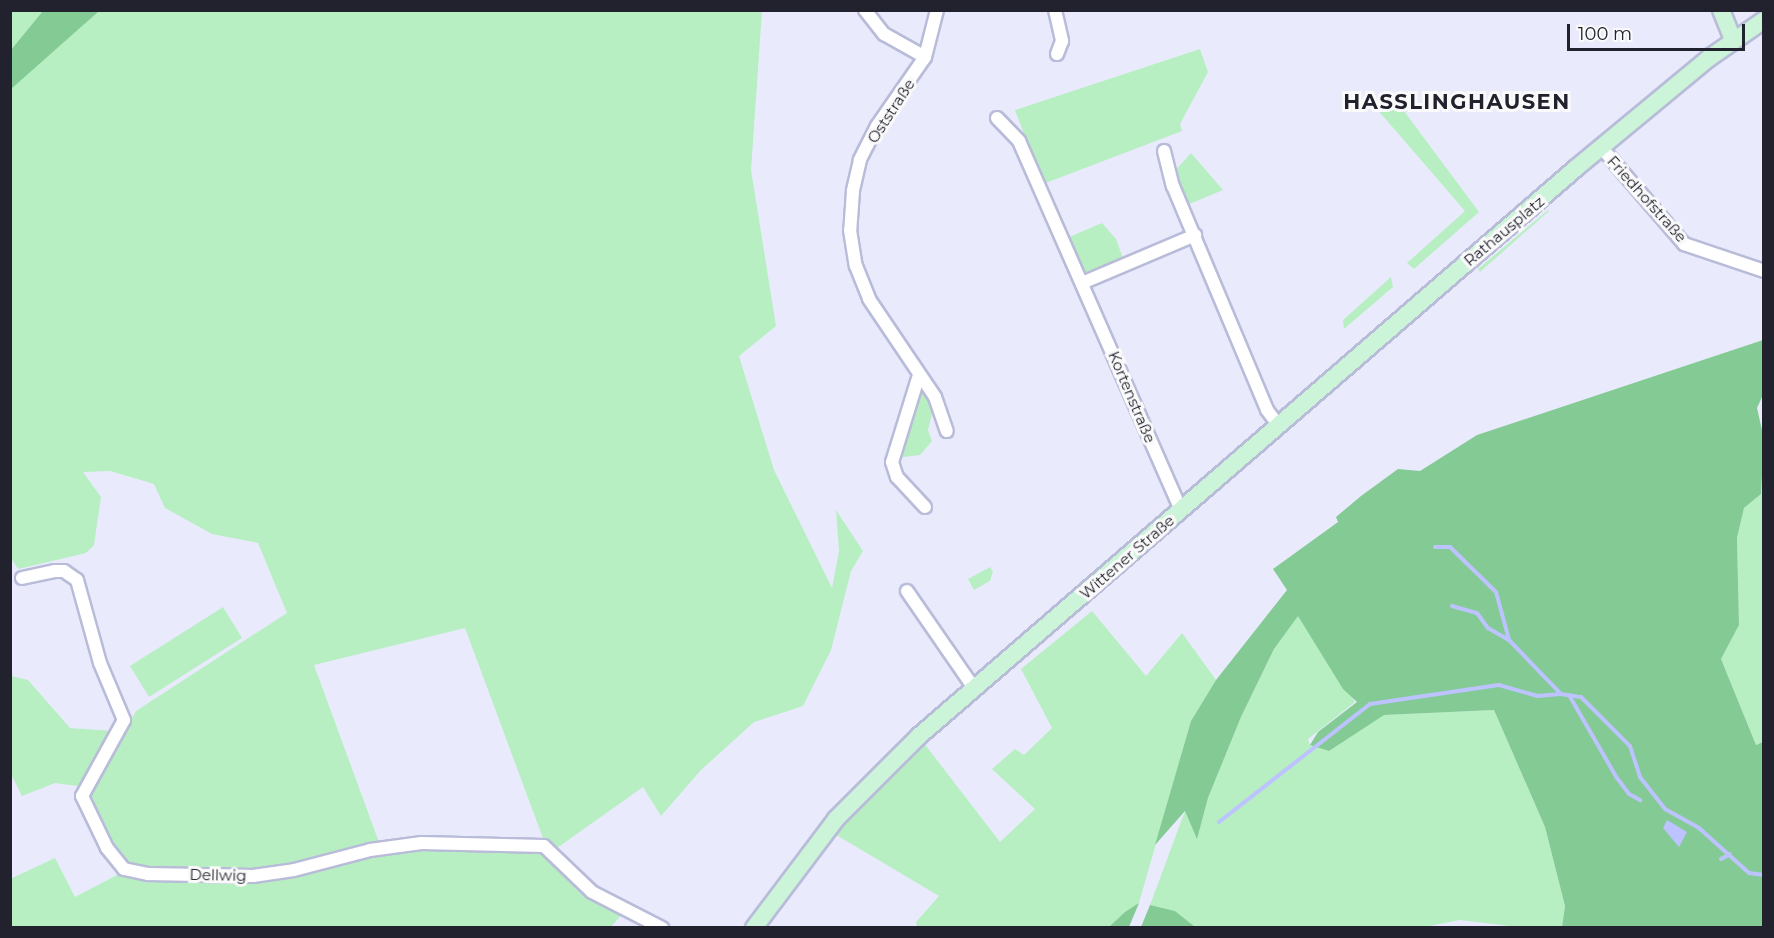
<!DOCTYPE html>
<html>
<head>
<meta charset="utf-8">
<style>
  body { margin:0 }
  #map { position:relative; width:1774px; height:938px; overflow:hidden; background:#e9ebfd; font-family:Montserrat,sans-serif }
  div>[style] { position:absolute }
  .green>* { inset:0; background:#b7efc2 }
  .forest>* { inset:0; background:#83ca94 }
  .water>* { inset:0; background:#bdc3ff }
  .stream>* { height:4px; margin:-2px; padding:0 2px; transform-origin:2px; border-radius:2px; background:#bdc3ff }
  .roads { filter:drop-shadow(2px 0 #b9bcd9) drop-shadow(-2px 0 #b9bcd9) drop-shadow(0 2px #b9bcd9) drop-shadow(0 -2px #b9bcd9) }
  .minor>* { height:12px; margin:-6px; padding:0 6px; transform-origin:6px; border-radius:6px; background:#fff }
  .secondary>* { height:16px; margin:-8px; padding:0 8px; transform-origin:8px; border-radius:8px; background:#cbf4d8 }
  span { translate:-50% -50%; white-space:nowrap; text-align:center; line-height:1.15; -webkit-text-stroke:6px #fafafa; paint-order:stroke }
  .street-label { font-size:15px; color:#21222d }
  .district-label { font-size:21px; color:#21222d; font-weight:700; letter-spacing:1.5px }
  .frame { position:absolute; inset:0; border:12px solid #21222d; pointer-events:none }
  .scale { position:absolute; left:1567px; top:24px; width:178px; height:27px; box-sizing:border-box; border:3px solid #21222d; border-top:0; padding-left:8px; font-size:18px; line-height:21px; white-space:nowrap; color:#21222d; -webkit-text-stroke:4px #fafafa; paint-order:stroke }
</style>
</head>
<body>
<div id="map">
  <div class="green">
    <div style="clip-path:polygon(10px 11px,762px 11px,751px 170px,776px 326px,739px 356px,774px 470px,832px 588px,839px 551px,836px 510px,863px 551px,851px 571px,831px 650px,803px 706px,754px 722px,701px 770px,661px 816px,643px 787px,557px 848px,544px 841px,465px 628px,314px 665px,380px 845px,271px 872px,123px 868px,88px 800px,136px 711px,287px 613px,258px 543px,212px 534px,165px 508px,154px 484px,110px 471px,83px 472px,101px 497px,94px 545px,86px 553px,18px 569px,11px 558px)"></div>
    <div style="clip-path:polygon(1200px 49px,1208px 72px,1180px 124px,1182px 131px,1043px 184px,1015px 110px)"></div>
    <div style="clip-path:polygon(1384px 101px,1401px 107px,1479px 212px,1414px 269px,1407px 263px,1465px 211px,1376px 108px)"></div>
    <div style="clip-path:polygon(1191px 153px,1223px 190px,1187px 205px,1173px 173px)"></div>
    <div style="clip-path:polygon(1548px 210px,1549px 211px,1480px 272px,1478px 269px)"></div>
    <div style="clip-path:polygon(1102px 223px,1116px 239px,1124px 261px,1086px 276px,1067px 238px)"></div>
    <div style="clip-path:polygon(1391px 277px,1393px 287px,1344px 329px,1343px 320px)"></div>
    <div style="clip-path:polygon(920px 388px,933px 409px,928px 430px,932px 441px,920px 455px,903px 457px,900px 454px)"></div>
    <div style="clip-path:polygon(1763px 473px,1763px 742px,1756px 745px,1721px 659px,1739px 625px,1737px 538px,1744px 508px,1761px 494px)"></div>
    <div style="clip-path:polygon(990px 567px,993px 572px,990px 581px,974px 590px,968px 579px)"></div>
    <div style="clip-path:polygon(223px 607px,242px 638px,149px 697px,130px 666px)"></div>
    <div style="clip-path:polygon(1092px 611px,1146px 676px,1182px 633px,1216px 680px,1191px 721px,1139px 903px,1109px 927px,917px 927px,916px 922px,939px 896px,833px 833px,923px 742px,1000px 842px,1035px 809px,992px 769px,1015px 749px,1024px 755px,1052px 728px,1021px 669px)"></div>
    <div style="clip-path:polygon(1298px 615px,1355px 702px,1308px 739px,1310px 745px,1329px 751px,1383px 715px,1494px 710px,1545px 827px,1565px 906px,1562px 927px,1518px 927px,1460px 920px,1419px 928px,1195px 928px,1175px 911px,1150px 905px,1185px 811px,1197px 838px,1208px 798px,1241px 717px,1274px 649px)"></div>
    <div style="clip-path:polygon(11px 676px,28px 680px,70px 728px,113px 731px,84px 787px,55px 783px,22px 796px,11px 774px)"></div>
    <div style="clip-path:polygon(429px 846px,541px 852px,594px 896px,625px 911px,610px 928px,11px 927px,10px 879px,55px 858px,75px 897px,119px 874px,139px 878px,276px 876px,366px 855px)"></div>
  </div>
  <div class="forest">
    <div style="clip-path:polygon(43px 11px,99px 11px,11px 89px,11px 50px)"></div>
    <div style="clip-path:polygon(1763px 340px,1763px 395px,1757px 408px,1764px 439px,1761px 494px,1744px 508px,1737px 538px,1739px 625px,1721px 659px,1756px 745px,1763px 742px,1763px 927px,1562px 927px,1565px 906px,1545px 827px,1494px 710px,1384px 715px,1329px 751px,1310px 745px,1318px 732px,1357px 702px,1343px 689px,1298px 616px,1274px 649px,1241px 717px,1208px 798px,1197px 839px,1185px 811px,1155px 845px,1191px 721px,1216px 680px,1287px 590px,1273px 569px,1338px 522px,1336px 517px,1361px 496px,1398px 469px,1420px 471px,1477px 435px)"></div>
    <div style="clip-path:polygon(1139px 903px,1129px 927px,1109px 927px,1125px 912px)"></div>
    <div style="clip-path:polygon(1150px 905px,1175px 911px,1195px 927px,1141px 927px)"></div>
  </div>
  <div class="water">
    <div style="clip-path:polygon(1667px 820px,1687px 832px,1679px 847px,1663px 828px)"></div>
  </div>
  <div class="stream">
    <div style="left:1435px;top:547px;width:15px"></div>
    <div style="left:1450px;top:547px;width:64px;rotate:44.4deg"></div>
    <div style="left:1496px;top:592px;width:50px;rotate:74.8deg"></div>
    <div style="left:1509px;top:640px;width:75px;rotate:46.1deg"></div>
    <div style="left:1561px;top:694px;width:20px;rotate:9deg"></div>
    <div style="left:1581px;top:697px;width:69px;rotate:45deg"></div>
    <div style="left:1630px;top:746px;width:33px;rotate:72deg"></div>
    <div style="left:1640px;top:777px;width:41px;rotate:52deg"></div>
    <div style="left:1665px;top:809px;width:39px;rotate:29deg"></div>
    <div style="left:1699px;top:828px;width:67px;rotate:42deg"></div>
    <div style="left:1749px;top:873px;width:15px;rotate:8deg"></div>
    <div style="left:1452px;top:606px;width:26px;rotate:16deg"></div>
    <div style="left:1477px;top:613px;width:19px;rotate:54deg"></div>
    <div style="left:1488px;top:628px;width:24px;rotate:30deg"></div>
    <div style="left:1569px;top:695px;width:96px;rotate:60deg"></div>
    <div style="left:1617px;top:778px;width:20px;rotate:53deg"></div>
    <div style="left:1629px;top:794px;width:13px;rotate:29deg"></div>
    <div style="left:1219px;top:822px;width:192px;rotate:-38deg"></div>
    <div style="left:1370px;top:704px;width:130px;rotate:-8.4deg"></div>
    <div style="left:1499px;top:685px;width:40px;rotate:16deg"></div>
    <div style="left:1537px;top:696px;width:24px;rotate:-5deg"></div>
    <div style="left:1721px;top:859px;width:10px;rotate:-29deg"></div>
  </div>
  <div class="roads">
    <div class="minor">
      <div style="left:865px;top:10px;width:31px;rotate:52deg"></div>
      <div style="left:884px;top:34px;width:47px;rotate:29.3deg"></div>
      <div style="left:937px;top:10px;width:49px;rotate:104.3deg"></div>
      <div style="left:925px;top:57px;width:84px;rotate:124.8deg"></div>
      <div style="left:877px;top:126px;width:38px;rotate:117deg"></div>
      <div style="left:860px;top:160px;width:32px;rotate:103deg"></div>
      <div style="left:853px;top:191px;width:39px;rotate:94deg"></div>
      <div style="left:850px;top:230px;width:36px;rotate:81deg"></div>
      <div style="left:856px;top:266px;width:35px;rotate:68deg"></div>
      <div style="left:869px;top:299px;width:118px;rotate:56deg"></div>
      <div style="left:935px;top:397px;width:36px;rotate:71deg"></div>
      <div style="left:1055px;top:10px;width:32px;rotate:77deg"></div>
      <div style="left:1062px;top:41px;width:14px;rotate:111deg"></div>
      <div style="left:997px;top:118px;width:32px;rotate:46deg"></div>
      <div style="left:1019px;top:141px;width:403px;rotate:66.3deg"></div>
      <div style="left:1601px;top:147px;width:128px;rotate:49.4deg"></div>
      <div style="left:1684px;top:244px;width:84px;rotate:18.6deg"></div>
      <div style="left:1164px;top:151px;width:36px;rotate:76deg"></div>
      <div style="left:1173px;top:186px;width:243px;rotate:67.2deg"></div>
      <div style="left:1267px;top:410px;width:20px;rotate:53deg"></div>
      <div style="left:1082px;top:283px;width:123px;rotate:-23deg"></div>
      <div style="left:919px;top:375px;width:91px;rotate:107.2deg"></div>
      <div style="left:892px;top:462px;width:16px;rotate:72deg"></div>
      <div style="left:897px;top:477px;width:41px;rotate:47deg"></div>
      <div style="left:22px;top:578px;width:34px;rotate:-12deg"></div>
      <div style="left:55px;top:571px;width:9px"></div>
      <div style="left:64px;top:571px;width:16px;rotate:35deg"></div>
      <div style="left:77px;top:580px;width:86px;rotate:74.5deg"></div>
      <div style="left:100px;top:663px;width:62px;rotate:67.2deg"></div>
      <div style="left:124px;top:720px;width:87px;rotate:118.9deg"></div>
      <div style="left:82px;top:796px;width:58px;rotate:64.3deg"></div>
      <div style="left:107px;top:848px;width:27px;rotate:51deg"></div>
      <div style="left:124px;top:869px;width:25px;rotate:12deg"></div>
      <div style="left:148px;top:874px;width:105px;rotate:1.1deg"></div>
      <div style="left:253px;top:876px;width:41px;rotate:-8.3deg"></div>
      <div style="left:294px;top:870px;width:79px;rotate:-14.7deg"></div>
      <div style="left:370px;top:850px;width:52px;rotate:-7.7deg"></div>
      <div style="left:422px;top:843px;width:122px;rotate:1.4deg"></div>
      <div style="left:544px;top:846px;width:66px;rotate:43.8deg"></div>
      <div style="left:592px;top:892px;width:79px;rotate:27.2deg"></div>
      <div style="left:907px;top:591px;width:118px;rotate:55.4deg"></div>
    </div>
    <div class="secondary">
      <div style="left:1721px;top:10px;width:32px;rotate:68deg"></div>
      <div style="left:754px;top:928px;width:136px;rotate:-53deg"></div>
      <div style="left:836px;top:819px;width:117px;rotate:-45deg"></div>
      <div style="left:919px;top:736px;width:868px;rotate:-40.84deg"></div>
      <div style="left:1576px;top:168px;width:173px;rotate:-39.6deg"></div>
      <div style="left:1709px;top:58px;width:67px;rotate:-34.6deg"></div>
    </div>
  </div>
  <div class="street-label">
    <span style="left:891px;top:111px;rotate:-57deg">Oststraße</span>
    <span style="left:1647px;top:199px;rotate:48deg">Friedhofstraße</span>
    <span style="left:1504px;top:231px;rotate:-40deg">Rathausplatz</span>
    <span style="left:1132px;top:397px;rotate:67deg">Kortenstraße</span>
    <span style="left:1127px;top:557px;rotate:-41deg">Wittener Straße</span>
    <span style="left:218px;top:875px;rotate:1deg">Dellwig</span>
  </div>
  <div class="district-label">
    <span style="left:1457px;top:102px">HASSLINGHAUSEN</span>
  </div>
  <div class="frame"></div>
  <div class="scale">100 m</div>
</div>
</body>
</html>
